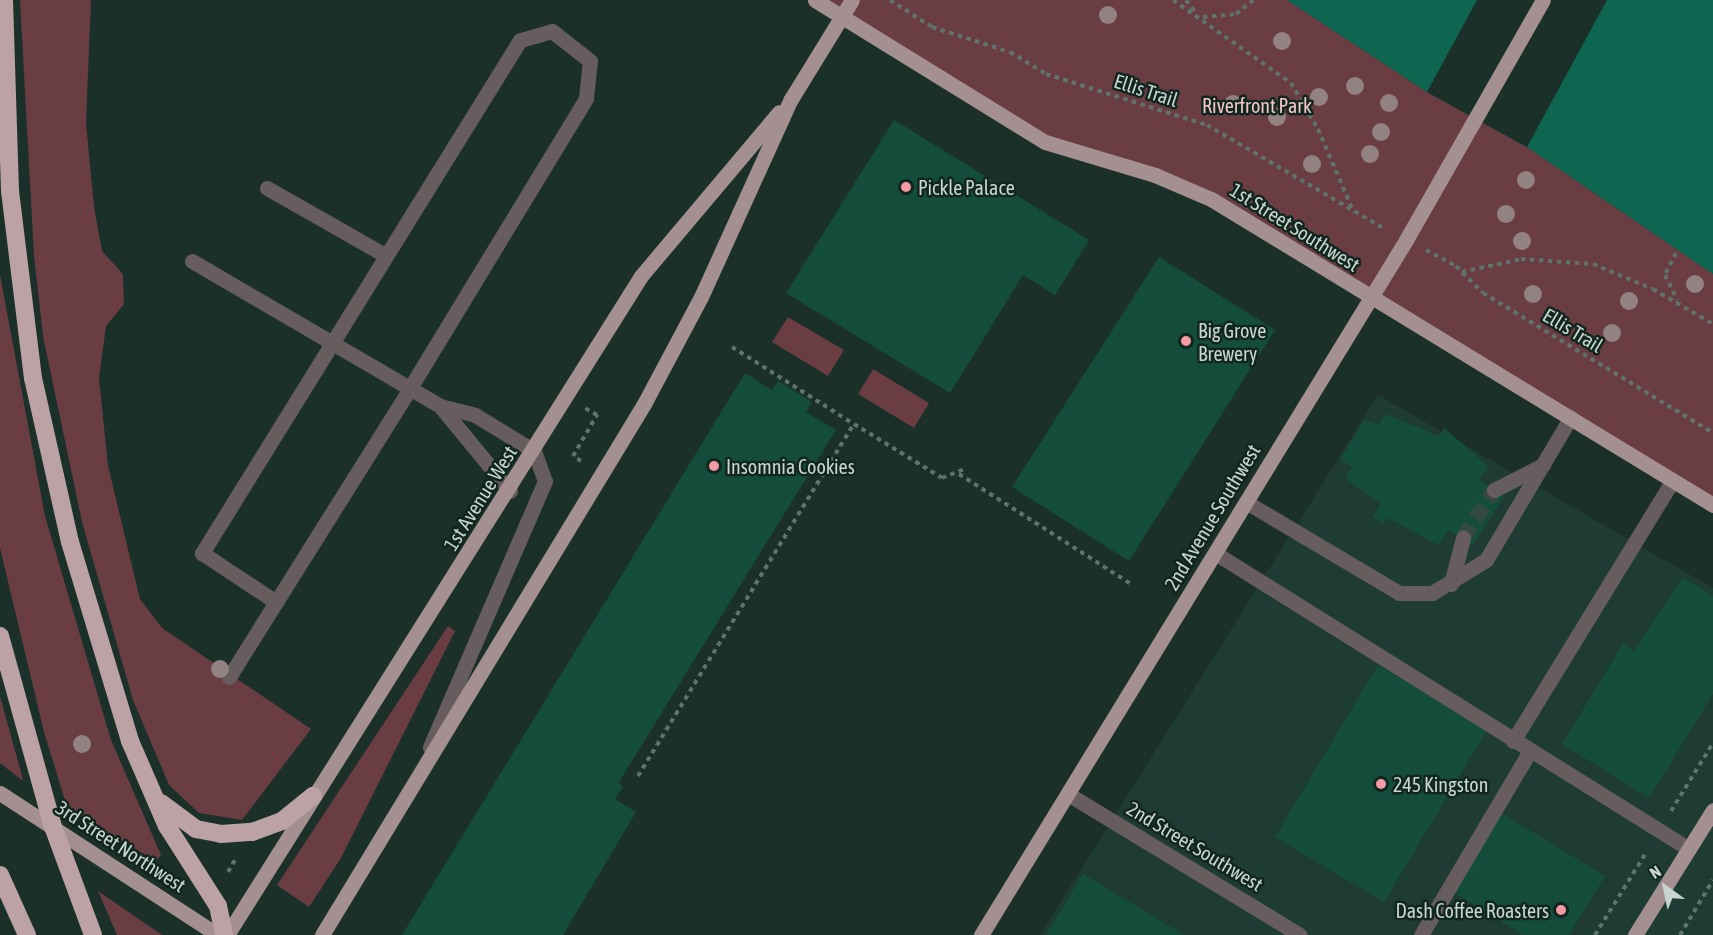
<!DOCTYPE html>
<html>
<head>
<meta charset="utf-8">
<style>
  body { margin:0 }
  #map { position:relative; width:1713px; height:935px; overflow:hidden; background:#1a3029; font-family:"Asap Condensed",sans-serif }
  div>[style] { position:absolute }
  .built>* { inset:0; background:#1f3c34 }
  .green>* { inset:0; background:#6a3d43 }
  .water>* { inset:0; background:#0e6550 }
  .pier>* { inset:0; background:#1a3029 }
  .building>* { inset:0; background:#154d3d }
  .minor-tunnel>* { height:15px; margin-top:-7.5px; transform-origin:0; background:repeating-linear-gradient(90deg,#344942 0 15px,transparent 0 23px) }
  .path>* { height:4px; margin-top:-2px; transform-origin:0; background:repeating-linear-gradient(90deg,#5f726b 0 4.5px,transparent 0 9px) }
  .minor>* { height:15px; margin:-7.5px; padding:0 7.5px; transform-origin:7.5px; border-radius:7.5px; background:#685d5e }
  .major>* { height:15px; margin:-7.5px; padding:0 7.5px; transform-origin:7.5px; border-radius:7.5px; background:#a48f91 }
  .highway>* { height:18px; margin:-9px; padding:0 9px; transform-origin:9px; border-radius:9px; background:#bca2a5 }
  .highway-bridge>* { height:18px; margin:-9px; padding:0 9px; transform-origin:9px; border-radius:9px; background:#bca2a5 }
  .trees>* { width:18px; height:18px; margin:-9px; border-radius:50%; background:#928281 }
  .dots>* { width:16px; height:16px; translate:-50% -50%; box-sizing:border-box; border:3px solid #11261f; border-radius:50% }
  span { translate:-50% -50%; white-space:nowrap; text-align:center; line-height:1.15; -webkit-text-stroke:5px #11261f; paint-order:stroke }
  .street-label { font-size:20px; color:#c8d5d0 }
  .park-label { font-size:20px; color:#f4c5c9 }
  .poi-label { font-size:20px; color:#c8d5d0 }
  .left { translate:0 -50%; text-align:left }
  .right { translate:-100% -50%; text-align:right }
  .north { position:absolute; left:1635px; top:857px; width:60px; height:60px; -webkit-text-stroke:4px #11261f; paint-order:stroke; rotate:327deg; font-size:16px; font-weight:700; line-height:24px; text-align:center; color:#c8d5d0 }
  .north::after { content:''; display:block; margin:auto; width:21px; height:27px; background:#c8d5d0; clip-path:polygon(50% 0,100% 100%,50% 72%,0 100%) }
</style>
</head>
<body>
<div id="map">
  <div class="built">
    <div style="clip-path:polygon(1378px 395px,1713px 588px,1713px 935px,1040px 935px)"></div>
  </div>
  <div class="green">
    <div style="clip-path:polygon(20px 0,91px 0,86px 123px,94px 207px,102px 251px,123px 274px,124px 304px,106px 326px,99px 378px,108px 466px,140px 599px,162px 628px,311px 729px,242px 820px,199px 813px,169px 785px,133px 700px,82px 522px,43px 336px,34px 256px)"></div>
    <div style="clip-path:polygon(815px 0,1287px 0,1427px 92px,1527px 147px,1713px 274px,1713px 505px,1211px 199px,1045px 142px)"></div>
    <div style="clip-path:polygon(0 275px,45px 516px,111px 740px,161px 855px,156px 861px,68px 810px,44px 732px,0 548px)"></div>
    <div style="clip-path:polygon(788px 317px,844px 350px,828px 376px,772px 342px)"></div>
    <div style="clip-path:polygon(873px 369px,929px 403px,914px 428px,858px 394px)"></div>
    <div style="clip-path:polygon(448px 626px,455px 631px,341px 858px,309px 907px,277px 885px)"></div>
    <div style="clip-path:polygon(0 696px,22px 776px,23px 781px,0 763px)"></div>
    <div style="clip-path:polygon(98px 891px,162px 935px,117px 935px)"></div>
  </div>
  <div class="water">
    <div style="clip-path:polygon(1287px 0,1713px 0,1713px 274px,1527px 147px,1427px 92px)"></div>
  </div>
  <div class="pier">
    <div style="clip-path:polygon(1477px 0,1607px 0,1527px 147px,1427px 92px)"></div>
  </div>
  <div class="building">
    <div style="clip-path:polygon(894px 120px,1089px 240px,1055px 295px,1023px 275px,950px 393px,786px 293px)"></div>
    <div style="clip-path:polygon(1159px 257px,1275px 330px,1129px 561px,1012px 487px)"></div>
    <div style="clip-path:polygon(745px 373px,772px 390px,778px 381px,812px 402px,806px 412px,836px 430px,619px 782px,623px 787px,615px 799px,636px 812px,563px 935px,402px 935px)"></div>
    <div style="clip-path:polygon(1385px 414px,1439px 436px,1444px 428px,1488px 466px,1479px 480px,1504px 496px,1473px 545px,1449px 530px,1439px 545px,1387px 518px,1384px 523px,1373px 517px,1381px 504px,1345px 478px,1352px 467px,1340px 459px,1364px 420px,1378px 425px)"></div>
    <div style="clip-path:polygon(1683px 577px,1713px 596px,1713px 694px,1649px 798px,1562px 744px,1623px 644px,1634px 651px)"></div>
    <div style="clip-path:polygon(1378px 665px,1487px 730px,1384px 902px,1275px 837px)"></div>
    <div style="clip-path:polygon(1501px 813px,1605px 876px,1569px 935px,1523px 935px,1453px 892px)"></div>
    <div style="clip-path:polygon(1083px 874px,1184px 935px,1046px 935px)"></div>
  </div>
  <div class="minor-tunnel">
    <div style="left:1463px;top:538px;width:57px;rotate:-57.1deg"></div>
  </div>
  <div class="path">
    <div style="left:890px;top:0;width:50px;rotate:32.7deg"></div>
    <div style="left:932px;top:27px;width:82px;rotate:17.8deg"></div>
    <div style="left:1010px;top:52px;width:42px;rotate:31.4deg"></div>
    <div style="left:1046px;top:74px;width:169px;rotate:17.6deg"></div>
    <div style="left:1207px;top:125px;width:206px;rotate:30.3deg"></div>
    <div style="left:1173px;top:0;width:144px;rotate:35.1deg"></div>
    <div style="left:1291px;top:83px;width:53px;rotate:59.6deg"></div>
    <div style="left:1318px;top:129px;width:91px;rotate:66.8deg"></div>
    <div style="left:1186px;top:0;width:14px;rotate:54deg"></div>
    <div style="left:1203px;top:17px;width:33px;rotate:-5deg"></div>
    <div style="left:1236px;top:14px;width:22px;rotate:-39deg"></div>
    <div style="left:1426px;top:250px;width:34px;rotate:28deg"></div>
    <div style="left:1456px;top:266px;width:38px;rotate:45deg"></div>
    <div style="left:1483px;top:293px;width:269px;rotate:31.3deg"></div>
    <div style="left:1676px;top:253px;width:25px;rotate:117deg"></div>
    <div style="left:1665px;top:275px;width:28px;rotate:64deg"></div>
    <div style="left:1462px;top:272px;width:60px;rotate:-12.4deg"></div>
    <div style="left:1521px;top:259px;width:72px;rotate:4deg"></div>
    <div style="left:1593px;top:264px;width:65px;rotate:22.6deg"></div>
    <div style="left:1653px;top:289px;width:69px;rotate:30.3deg"></div>
    <div style="left:732px;top:347px;width:144px;rotate:32.3deg"></div>
    <div style="left:581px;top:461px;width:9px;rotate:-148deg"></div>
    <div style="left:573px;top:456px;width:48px;rotate:-59.7deg"></div>
    <div style="left:597px;top:415px;width:14px;rotate:-150deg"></div>
    <div style="left:959px;top:474px;width:204px;rotate:32.6deg"></div>
    <div style="left:638px;top:776px;width:413px;rotate:-58.5deg"></div>
    <div style="left:854px;top:424px;width:103px;rotate:31.5deg"></div>
    <div style="left:942px;top:478px;width:24px;rotate:-22deg"></div>
    <div style="left:1671px;top:811px;width:80px;rotate:-58.3deg"></div>
    <div style="left:228px;top:872px;width:16px;rotate:-60deg"></div>
    <div style="left:1595px;top:935px;width:99px;rotate:-58.2deg"></div>
    <div style="left:1680px;top:935px;width:64px;rotate:-59deg"></div>
  </div>
  <div class="minor">
    <div style="left:267px;top:188px;width:136px;rotate:29.6deg"></div>
    <div style="left:192px;top:261px;width:287px;rotate:30.3deg"></div>
    <div style="left:440px;top:406px;width:36px;rotate:14deg"></div>
    <div style="left:475px;top:415px;width:69px;rotate:31.4deg"></div>
    <div style="left:534px;top:451px;width:32px;rotate:70deg"></div>
    <div style="left:545px;top:481px;width:290px;rotate:113.4deg"></div>
    <div style="left:440px;top:406px;width:110px;rotate:50.5deg"></div>
    <div style="left:1494px;top:490px;width:55px;rotate:-27deg"></div>
    <div style="left:1246px;top:502px;width:178px;rotate:30.7deg"></div>
    <div style="left:1399px;top:593px;width:33px"></div>
    <div style="left:1432px;top:593px;width:63px;rotate:-31.4deg"></div>
    <div style="left:1486px;top:560px;width:166px;rotate:-59.3deg"></div>
    <div style="left:1215px;top:553px;width:559px;rotate:31.98deg"></div>
    <div style="left:1451px;top:584px;width:48px;rotate:-75.4deg"></div>
    <div style="left:229px;top:677px;width:341px;rotate:-57.9deg"></div>
    <div style="left:410px;top:388px;width:339px;rotate:-58.7deg"></div>
    <div style="left:586px;top:98px;width:37px;rotate:-84deg"></div>
    <div style="left:590px;top:61px;width:48px;rotate:-141.7deg"></div>
    <div style="left:552px;top:31px;width:33px;rotate:164deg"></div>
    <div style="left:520px;top:40px;width:604px;rotate:121.79deg"></div>
    <div style="left:202px;top:553px;width:89px;rotate:33.5deg"></div>
    <div style="left:1513px;top:741px;width:306px;rotate:-58.5deg"></div>
    <div style="left:1068px;top:794px;width:271px;rotate:31.3deg"></div>
    <div style="left:1421px;top:935px;width:214px;rotate:-59.4deg"></div>
  </div>
  <div class="major">
    <div style="left:815px;top:0;width:270px;rotate:31.7deg"></div>
    <div style="left:1045px;top:142px;width:115px;rotate:16.7deg"></div>
    <div style="left:1155px;top:175px;width:61px;rotate:23.2deg"></div>
    <div style="left:1211px;top:199px;width:588px;rotate:31.36deg"></div>
    <div style="left:0;top:793px;width:260px;rotate:33.1deg"></div>
    <div style="left:227px;top:935px;width:778px;rotate:-57.86deg"></div>
    <div style="left:641px;top:276px;width:214px;rotate:-49.9deg"></div>
    <div style="left:322px;top:935px;width:621px;rotate:-58.77deg"></div>
    <div style="left:644px;top:404px;width:121px;rotate:-62deg"></div>
    <div style="left:701px;top:297px;width:217px;rotate:-65.6deg"></div>
    <div style="left:791px;top:99px;width:116px;rotate:-58.4deg"></div>
    <div style="left:981px;top:935px;width:815px;rotate:-58.55deg"></div>
    <div style="left:1406px;top:240px;width:276px;rotate:-60.3deg"></div>
    <div style="left:1635px;top:935px;width:147px;rotate:-58deg"></div>
  </div>
  <div class="highway">
    <div style="left:4px;top:0;width:191px;rotate:88.2deg"></div>
    <div style="left:10px;top:191px;width:188px;rotate:83deg"></div>
    <div style="left:33px;top:378px;width:168px;rotate:77.3deg"></div>
    <div style="left:70px;top:542px;width:208px;rotate:73.2deg"></div>
    <div style="left:130px;top:741px;width:93px;rotate:66.5deg"></div>
    <div style="left:167px;top:826px;width:95px;rotate:57.5deg"></div>
    <div style="left:218px;top:906px;width:30px;rotate:78deg"></div>
    <div style="left:161px;top:803px;width:44px;rotate:36.6deg"></div>
    <div style="left:196px;top:829px;width:25px;rotate:11deg"></div>
    <div style="left:221px;top:834px;width:31px;rotate:-4deg"></div>
    <div style="left:252px;top:832px;width:32px;rotate:-20deg"></div>
    <div style="left:282px;top:821px;width:40px;rotate:-39deg"></div>
    <div style="left:0;top:875px;width:66px;rotate:65.8deg"></div>
  </div>
  <div class="highway-bridge">
    <div style="left:0;top:636px;width:195px;rotate:74.5deg"></div>
    <div style="left:52px;top:824px;width:118px;rotate:69.7deg"></div>
  </div>
  <div class="trees">
    <div style="left:1108px;top:15px"></div>
    <div style="left:1282px;top:41px"></div>
    <div style="left:1355px;top:86px"></div>
    <div style="left:1319px;top:97px"></div>
    <div style="left:1389px;top:103px"></div>
    <div style="left:1233px;top:104px"></div>
    <div style="left:1277px;top:117px"></div>
    <div style="left:1381px;top:132px"></div>
    <div style="left:1370px;top:154px"></div>
    <div style="left:1312px;top:164px"></div>
    <div style="left:1526px;top:180px"></div>
    <div style="left:1506px;top:214px"></div>
    <div style="left:1522px;top:241px"></div>
    <div style="left:1695px;top:284px"></div>
    <div style="left:1533px;top:294px"></div>
    <div style="left:1629px;top:301px"></div>
    <div style="left:1612px;top:333px"></div>
    <div style="left:220px;top:669px"></div>
    <div style="left:82px;top:744px"></div>
  </div>
  <div class="dots">
    <div style="left:906px;top:187px;background:#f49aa5"></div>
    <div style="left:1186px;top:341px;background:#f49aa5"></div>
    <div style="left:714px;top:466px;background:#f49aa5"></div>
    <div style="left:1381px;top:784px;background:#f49aa5"></div>
    <div style="left:1561px;top:910px;background:#f49aa5"></div>
  </div>
  <div class="street-label">
    <span style="left:1146px;top:90px;rotate:18deg">Ellis Trail</span>
    <span style="left:1295px;top:227px;rotate:32deg">1st Street Southwest</span>
    <span style="left:1573px;top:330px;rotate:31deg">Ellis Trail</span>
    <span style="left:480px;top:498px;rotate:-58deg">1st Avenue West</span>
    <span style="left:1212px;top:517px;rotate:-59deg">2nd Avenue Southwest</span>
    <span style="left:121px;top:846px;rotate:33deg">3rd Street Northwest</span>
    <span style="left:1195px;top:846px;rotate:31deg">2nd Street Southwest</span>
  </div>
  <div class="park-label">
    <span style="left:1257px;top:105px">Riverfront Park</span>
  </div>
  <div class="poi-label">
    <span class="left" style="left:918px;top:187px">Pickle Palace</span>
    <span class="left" style="left:1198px;top:342px">Big Grove<br>Brewery</span>
    <span class="left" style="left:726px;top:466px">Insomnia Cookies</span>
    <span class="left" style="left:1393px;top:784px">245 Kingston</span>
    <span class="right" style="left:1549px;top:910px">Dash Coffee Roasters</span>
  </div>
  <div class="north">N</div>
</div>
</body>
</html>
